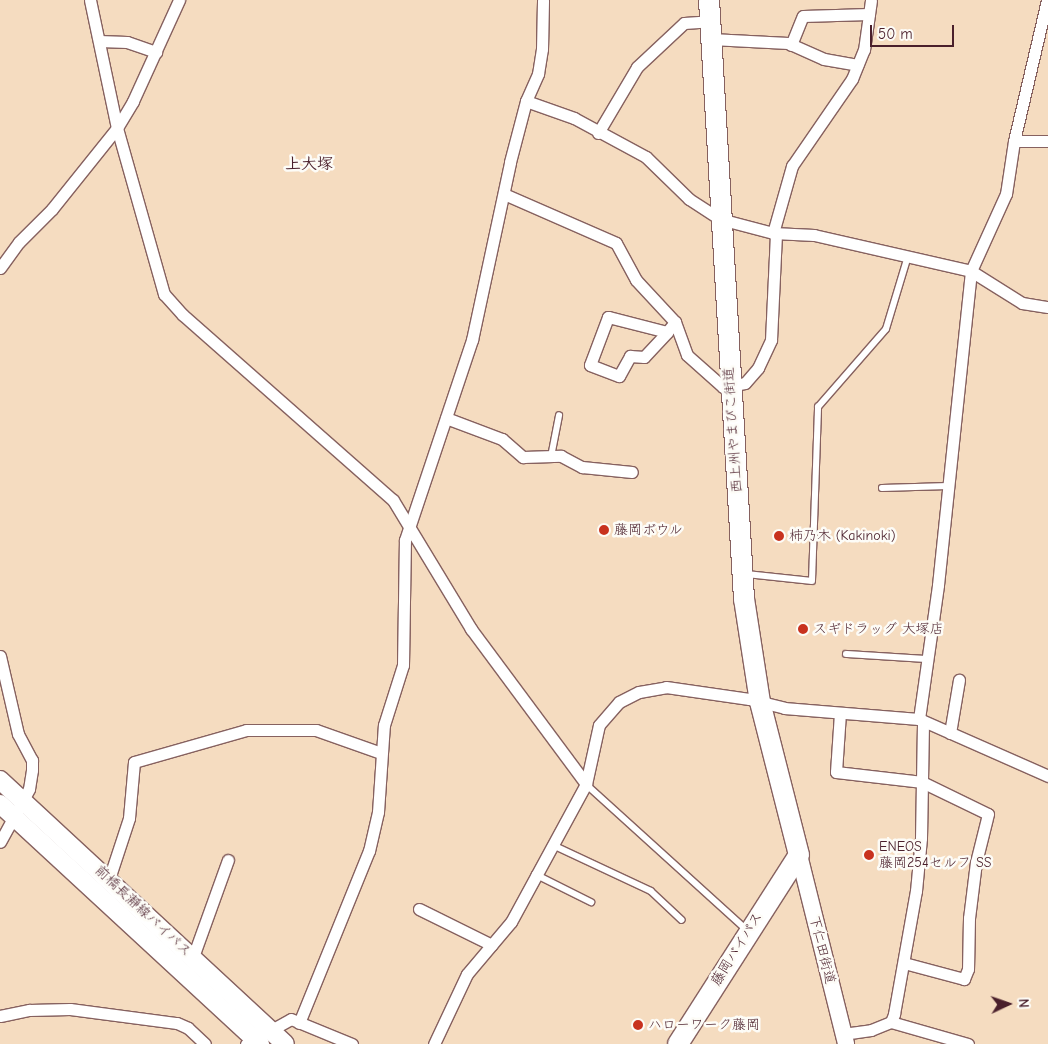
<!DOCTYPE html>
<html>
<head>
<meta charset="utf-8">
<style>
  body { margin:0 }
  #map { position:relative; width:1048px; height:1044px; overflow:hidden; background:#f5dcc0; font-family:"Comic Neue","Klee One",sans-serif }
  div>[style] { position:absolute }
  .roads { filter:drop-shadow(1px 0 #86615f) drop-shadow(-1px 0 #86615f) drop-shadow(0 1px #86615f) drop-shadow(0 -1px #86615f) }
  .lane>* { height:5.5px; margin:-2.75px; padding:0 2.75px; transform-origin:2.75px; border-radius:2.75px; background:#fff }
  .street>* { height:11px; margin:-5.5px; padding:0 5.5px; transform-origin:5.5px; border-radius:5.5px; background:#fff }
  .secondary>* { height:16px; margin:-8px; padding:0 8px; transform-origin:8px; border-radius:8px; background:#fff }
  .primary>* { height:18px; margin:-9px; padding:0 9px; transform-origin:9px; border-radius:9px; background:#fff }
  .highway>* { height:20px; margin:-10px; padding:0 10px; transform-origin:10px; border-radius:10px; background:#fff }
  .dots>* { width:14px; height:14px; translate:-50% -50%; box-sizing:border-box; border:2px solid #fdfcf7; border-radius:50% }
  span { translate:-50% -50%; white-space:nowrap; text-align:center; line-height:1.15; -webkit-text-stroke:5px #fdfcf7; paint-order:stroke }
  .street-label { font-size:14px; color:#4a1f2b }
  .poi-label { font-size:14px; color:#4a1f2b }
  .left { translate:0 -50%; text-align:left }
  .quarter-label { font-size:16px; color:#4a1f2b; font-weight:700 }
  .north { position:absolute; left:983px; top:979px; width:50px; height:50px; -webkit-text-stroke:4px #fdfcf7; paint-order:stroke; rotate:87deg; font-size:14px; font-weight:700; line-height:20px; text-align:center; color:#4a1f2b }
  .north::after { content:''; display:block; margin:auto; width:18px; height:22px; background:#4a1f2b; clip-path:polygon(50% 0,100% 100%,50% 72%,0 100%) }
  .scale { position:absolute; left:870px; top:25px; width:84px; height:22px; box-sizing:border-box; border:2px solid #4a1f2b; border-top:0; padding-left:6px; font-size:15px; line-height:18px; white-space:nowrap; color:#4a1f2b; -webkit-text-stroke:4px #fdfcf7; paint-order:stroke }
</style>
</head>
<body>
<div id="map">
  <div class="roads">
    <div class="lane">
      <div style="left:551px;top:457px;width:42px;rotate:-79deg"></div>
      <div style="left:882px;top:488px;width:66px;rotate:-1.7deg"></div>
      <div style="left:747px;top:574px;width:65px;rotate:6.1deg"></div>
      <div style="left:812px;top:581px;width:174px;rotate:-88deg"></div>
      <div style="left:818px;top:407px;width:103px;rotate:-48.9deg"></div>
      <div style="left:886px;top:329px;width:76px;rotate:-73.2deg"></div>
      <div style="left:846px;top:654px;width:81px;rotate:3.5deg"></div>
      <div style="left:586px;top:784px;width:217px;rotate:42.2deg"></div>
      <div style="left:553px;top:845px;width:108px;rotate:25.1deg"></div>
      <div style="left:651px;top:891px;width:42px;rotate:43.1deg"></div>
      <div style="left:535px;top:874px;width:63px;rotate:26.6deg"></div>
    </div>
    <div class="street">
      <div style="left:90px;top:0;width:131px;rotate:78.1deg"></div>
      <div style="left:117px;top:128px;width:173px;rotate:74.2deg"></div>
      <div style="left:164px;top:294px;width:28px;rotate:48deg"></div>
      <div style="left:183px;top:315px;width:280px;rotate:41.4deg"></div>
      <div style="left:393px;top:500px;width:151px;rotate:58.8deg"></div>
      <div style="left:471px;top:629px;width:193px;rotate:53.4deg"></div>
      <div style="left:711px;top:39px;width:77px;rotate:3deg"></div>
      <div style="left:788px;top:43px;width:39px;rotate:24deg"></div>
      <div style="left:824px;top:59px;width:34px;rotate:10deg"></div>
      <div style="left:99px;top:41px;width:28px;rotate:2deg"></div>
      <div style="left:127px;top:42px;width:31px;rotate:19deg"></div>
      <div style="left:791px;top:45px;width:31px;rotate:-68deg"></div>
      <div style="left:803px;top:16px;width:66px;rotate:-1.7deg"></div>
      <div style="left:526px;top:101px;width:51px;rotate:19.5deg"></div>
      <div style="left:574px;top:118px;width:82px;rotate:28.4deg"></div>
      <div style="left:646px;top:157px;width:60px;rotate:44.3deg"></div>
      <div style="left:689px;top:199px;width:37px;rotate:33deg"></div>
      <div style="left:720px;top:219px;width:55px;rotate:14.8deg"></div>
      <div style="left:773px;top:233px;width:41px;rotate:2.8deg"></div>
      <div style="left:814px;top:235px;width:161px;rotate:12.9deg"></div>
      <div style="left:971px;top:271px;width:60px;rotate:32.1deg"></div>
      <div style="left:1022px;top:303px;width:26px;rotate:9deg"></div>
      <div style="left:598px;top:133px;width:77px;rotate:-59.4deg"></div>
      <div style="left:637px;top:67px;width:64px;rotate:-43.1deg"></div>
      <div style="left:684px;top:23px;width:26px;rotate:-4deg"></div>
      <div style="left:1014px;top:141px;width:34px"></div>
      <div style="left:504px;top:194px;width:122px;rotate:23.6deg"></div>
      <div style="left:616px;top:243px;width:42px;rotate:61.6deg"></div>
      <div style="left:636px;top:280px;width:57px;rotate:47.1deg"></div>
      <div style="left:675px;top:322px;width:35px;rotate:70deg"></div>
      <div style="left:687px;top:355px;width:48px;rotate:41.6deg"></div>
      <div style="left:723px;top:387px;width:22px;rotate:-10deg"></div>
      <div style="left:745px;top:383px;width:20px;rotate:-49deg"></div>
      <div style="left:758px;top:368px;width:31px;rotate:-65deg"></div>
      <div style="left:771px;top:340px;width:107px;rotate:-87.3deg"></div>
      <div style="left:773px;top:233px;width:70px;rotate:-74.2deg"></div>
      <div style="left:792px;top:166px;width:106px;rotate:-55.4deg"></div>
      <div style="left:852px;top:79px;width:31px;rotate:-68deg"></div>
      <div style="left:864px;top:50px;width:50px;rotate:-82deg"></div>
      <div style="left:0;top:268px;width:32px;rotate:-54deg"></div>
      <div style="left:19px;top:242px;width:47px;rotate:-45deg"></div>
      <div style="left:52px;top:209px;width:104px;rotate:-51.3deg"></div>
      <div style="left:117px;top:128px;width:31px;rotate:-59deg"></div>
      <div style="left:133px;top:101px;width:111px;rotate:-65.5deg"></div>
      <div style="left:667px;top:332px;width:61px;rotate:-165.7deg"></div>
      <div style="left:608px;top:317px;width:51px;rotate:110.6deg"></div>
      <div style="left:590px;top:365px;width:31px;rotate:21deg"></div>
      <div style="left:619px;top:376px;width:23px;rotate:-61deg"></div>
      <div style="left:630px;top:356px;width:14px;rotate:4deg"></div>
      <div style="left:644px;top:357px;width:34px;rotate:-47deg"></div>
      <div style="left:667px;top:332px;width:13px;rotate:-51deg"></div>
      <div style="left:446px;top:418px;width:60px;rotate:20.6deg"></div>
      <div style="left:502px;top:439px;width:28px;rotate:41deg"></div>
      <div style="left:523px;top:457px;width:38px;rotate:-2deg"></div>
      <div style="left:561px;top:456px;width:24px;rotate:28deg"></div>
      <div style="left:582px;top:467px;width:50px;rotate:5.7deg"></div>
      <div style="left:0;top:656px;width:80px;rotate:77deg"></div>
      <div style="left:18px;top:734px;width:30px;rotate:62deg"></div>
      <div style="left:32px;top:760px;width:10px;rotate:90deg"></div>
      <div style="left:32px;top:770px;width:19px;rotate:99deg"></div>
      <div style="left:29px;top:789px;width:60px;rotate:118.7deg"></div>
      <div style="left:840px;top:713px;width:59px;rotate:93.9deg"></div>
      <div style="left:836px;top:772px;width:87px;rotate:6.6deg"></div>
      <div style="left:922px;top:782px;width:73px;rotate:25.9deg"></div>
      <div style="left:988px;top:814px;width:49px;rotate:104deg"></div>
      <div style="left:976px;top:862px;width:56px;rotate:97.1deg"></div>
      <div style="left:969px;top:918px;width:51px;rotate:91.1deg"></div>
      <div style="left:968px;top:969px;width:11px;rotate:112deg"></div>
      <div style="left:964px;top:979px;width:62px;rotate:-165.1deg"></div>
      <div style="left:919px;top:719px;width:135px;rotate:-81.9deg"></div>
      <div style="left:938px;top:585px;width:316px;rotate:-84deg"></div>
      <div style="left:971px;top:271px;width:85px;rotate:-65.6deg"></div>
      <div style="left:1006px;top:194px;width:54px;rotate:-81.4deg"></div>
      <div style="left:1014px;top:141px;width:145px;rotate:-76.8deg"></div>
      <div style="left:950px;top:733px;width:54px;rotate:-80.4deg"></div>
      <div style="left:109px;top:879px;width:64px;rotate:-71.8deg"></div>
      <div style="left:129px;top:818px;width:56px;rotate:-84.9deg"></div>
      <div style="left:134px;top:762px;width:116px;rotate:-15.9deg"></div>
      <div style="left:246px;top:730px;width:70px"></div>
      <div style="left:316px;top:730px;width:69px;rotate:19.5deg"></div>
      <div style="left:419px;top:909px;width:81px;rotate:26.3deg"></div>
      <div style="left:193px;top:957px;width:103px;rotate:-70.2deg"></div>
      <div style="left:0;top:1016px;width:30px;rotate:-12deg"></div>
      <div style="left:29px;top:1010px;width:41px;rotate:-1.4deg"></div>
      <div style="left:70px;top:1009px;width:108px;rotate:7.5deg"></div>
      <div style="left:177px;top:1023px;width:12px;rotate:24deg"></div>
      <div style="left:188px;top:1028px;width:23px;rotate:43deg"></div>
      <div style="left:891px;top:1022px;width:80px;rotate:15.9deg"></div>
      <div style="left:299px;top:1023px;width:186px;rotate:-67.9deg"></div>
      <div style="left:369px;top:851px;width:40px;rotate:-77deg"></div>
      <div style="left:378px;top:812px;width:87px;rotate:-86.1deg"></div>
      <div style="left:384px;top:725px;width:63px;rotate:-72.4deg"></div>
      <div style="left:403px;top:665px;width:125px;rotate:-89.1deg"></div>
      <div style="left:405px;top:540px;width:211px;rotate:-71.5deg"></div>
      <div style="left:472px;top:340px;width:182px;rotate:-77.9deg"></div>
      <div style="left:510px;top:162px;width:63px;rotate:-75.3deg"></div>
      <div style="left:526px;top:101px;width:30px;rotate:-66deg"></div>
      <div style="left:538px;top:74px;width:25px;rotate:-81deg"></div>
      <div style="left:542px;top:49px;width:49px;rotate:-88.8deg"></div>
      <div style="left:843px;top:1034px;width:28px;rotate:-8deg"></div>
      <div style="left:871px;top:1030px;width:22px;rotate:-22deg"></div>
      <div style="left:891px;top:1022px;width:9px;rotate:-69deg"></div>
      <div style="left:894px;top:1014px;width:125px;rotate:-79.9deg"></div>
      <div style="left:916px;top:891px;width:53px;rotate:-84.6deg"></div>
      <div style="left:921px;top:838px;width:117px;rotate:-89deg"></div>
      <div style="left:246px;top:1044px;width:51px;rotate:-29.1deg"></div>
      <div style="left:291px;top:1019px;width:66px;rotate:22.3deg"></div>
      <div style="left:434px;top:1044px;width:77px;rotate:-64.8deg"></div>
      <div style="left:467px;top:974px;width:68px;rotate:-49.8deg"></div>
      <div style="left:511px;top:922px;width:157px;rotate:-61.5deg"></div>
      <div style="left:586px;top:784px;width:60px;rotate:-77.6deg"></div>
      <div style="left:599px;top:725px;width:30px;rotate:-49deg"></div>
      <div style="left:619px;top:702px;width:22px;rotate:-27deg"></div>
      <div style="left:639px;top:692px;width:27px;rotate:-10deg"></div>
      <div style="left:666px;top:687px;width:84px;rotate:8.2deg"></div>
      <div style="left:749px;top:699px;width:36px;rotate:14deg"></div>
      <div style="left:784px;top:708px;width:135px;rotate:4.7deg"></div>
      <div style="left:919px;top:719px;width:141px;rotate:23.8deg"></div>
    </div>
    <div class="secondary">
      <div style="left:799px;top:855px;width:195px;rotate:76deg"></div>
    </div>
    <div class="primary">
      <div style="left:0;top:780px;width:388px;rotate:42.8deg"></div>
      <div style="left:0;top:804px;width:354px;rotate:42.7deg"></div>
    </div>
    <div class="highway">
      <div style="left:678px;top:1044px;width:224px;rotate:-57.4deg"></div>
      <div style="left:799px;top:855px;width:158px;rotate:-104.3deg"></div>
      <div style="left:760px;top:702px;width:104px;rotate:-98.8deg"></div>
      <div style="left:744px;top:599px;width:600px;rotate:-93.34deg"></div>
    </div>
  </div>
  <div class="dots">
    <div style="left:604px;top:530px;background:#c8321e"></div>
    <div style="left:779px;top:536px;background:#c8321e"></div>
    <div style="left:803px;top:629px;background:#c8321e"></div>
    <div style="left:869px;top:855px;background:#c8321e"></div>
    <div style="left:638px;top:1025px;background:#c8321e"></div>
  </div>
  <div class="street-label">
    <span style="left:733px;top:430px;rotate:-94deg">西上州やまびこ街道</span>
    <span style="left:143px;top:911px;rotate:43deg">前橋長瀞線バイパス</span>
    <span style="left:737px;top:949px;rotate:-58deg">藤岡バイパス</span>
    <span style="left:822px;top:950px;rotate:76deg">下仁田街道</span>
  </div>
  <div class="poi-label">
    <span class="left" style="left:614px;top:530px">藤岡ボウル</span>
    <span class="left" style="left:789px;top:536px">柿乃木 (Kakinoki)</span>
    <span class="left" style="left:813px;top:629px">スギドラッグ 大塚店</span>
    <span class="left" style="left:879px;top:855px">ENEOS<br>藤岡254セルフ SS</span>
    <span class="left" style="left:648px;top:1025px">ハローワーク藤岡</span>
  </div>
  <div class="quarter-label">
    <span style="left:309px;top:164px">上大塚</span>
  </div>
  <div class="north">N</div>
  <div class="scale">50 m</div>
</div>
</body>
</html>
